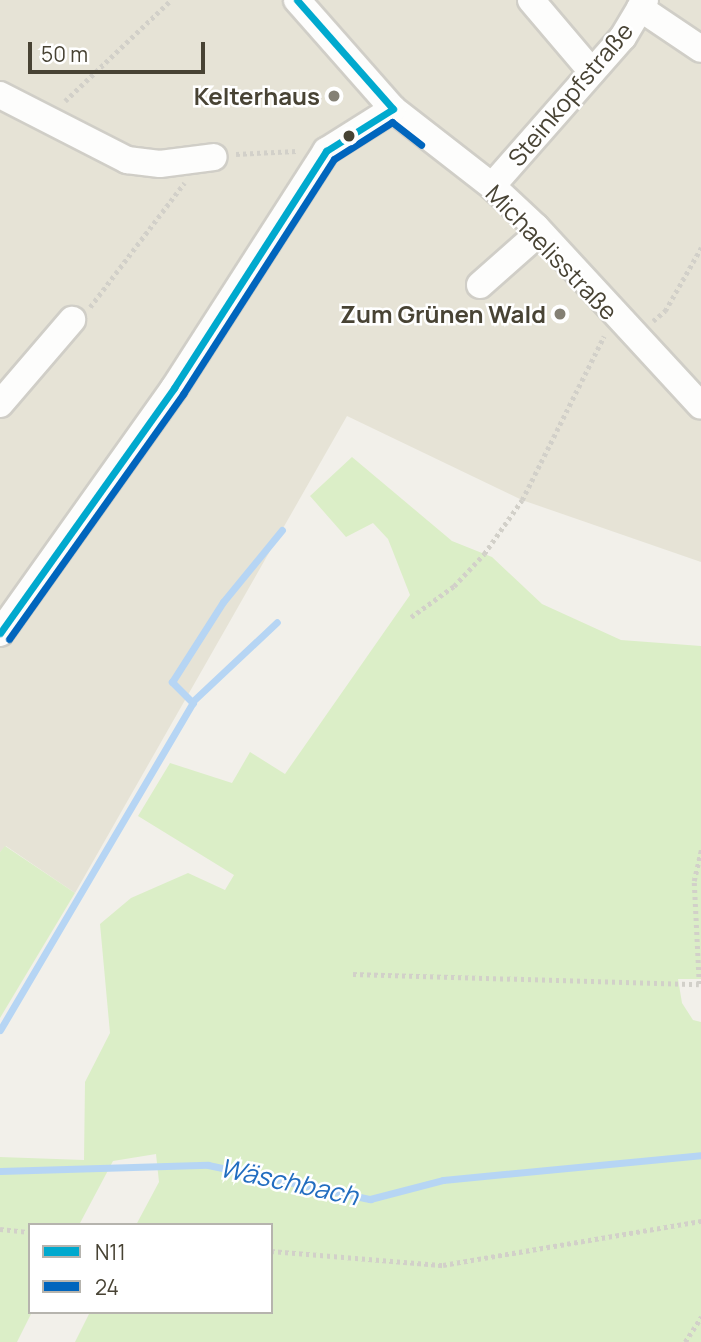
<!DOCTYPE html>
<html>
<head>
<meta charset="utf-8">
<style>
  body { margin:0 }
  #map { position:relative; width:701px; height:1342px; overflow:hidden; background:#f2f0ea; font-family:Manrope,sans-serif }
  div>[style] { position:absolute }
  .residential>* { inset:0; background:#e6e3d6 }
  .green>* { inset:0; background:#dbeec7 }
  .stream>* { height:7px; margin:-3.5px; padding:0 3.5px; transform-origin:3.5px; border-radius:3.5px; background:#b6d5f4 }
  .path>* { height:4.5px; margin-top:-2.25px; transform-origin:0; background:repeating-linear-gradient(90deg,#d2d0c9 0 3.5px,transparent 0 7px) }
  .roads { filter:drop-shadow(2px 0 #d0cec7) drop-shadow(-2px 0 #d0cec7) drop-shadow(0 2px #d0cec7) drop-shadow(0 -2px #d0cec7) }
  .minor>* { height:26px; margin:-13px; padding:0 13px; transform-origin:13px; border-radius:13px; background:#fdfdfc }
  .bus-1>* { height:7px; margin:-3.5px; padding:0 3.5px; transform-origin:3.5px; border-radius:3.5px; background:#00a9ce }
  .bus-2>* { height:7px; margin:-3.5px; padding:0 3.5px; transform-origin:3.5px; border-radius:3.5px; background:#0065bd }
  .dots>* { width:19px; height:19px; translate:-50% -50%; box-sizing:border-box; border:4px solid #fff; border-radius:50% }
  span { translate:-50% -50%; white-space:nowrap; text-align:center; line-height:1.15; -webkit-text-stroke:5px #fff; paint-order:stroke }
  .street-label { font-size:24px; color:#484334 }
  .poi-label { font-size:24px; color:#484334; font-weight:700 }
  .right { translate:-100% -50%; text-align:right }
  .water-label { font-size:26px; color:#226dc0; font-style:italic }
  .legend { position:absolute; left:28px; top:1223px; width:245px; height:91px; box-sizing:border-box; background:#fff; border:2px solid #b6b4ae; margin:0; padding:9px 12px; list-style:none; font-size:21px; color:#484334 }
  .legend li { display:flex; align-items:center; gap:14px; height:35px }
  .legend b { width:35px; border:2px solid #b6b4ae }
  .scale { position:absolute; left:28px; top:42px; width:177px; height:32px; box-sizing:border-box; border:4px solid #484334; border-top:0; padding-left:9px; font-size:21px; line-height:24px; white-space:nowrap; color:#484334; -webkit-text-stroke:5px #fff; paint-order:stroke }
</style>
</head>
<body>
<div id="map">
  <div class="residential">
    <div style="clip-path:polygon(0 0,701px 0,701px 562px,522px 500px,347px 416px,75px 893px,6px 846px,0 852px)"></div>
  </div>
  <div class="green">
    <div style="clip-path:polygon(352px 457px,452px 541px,492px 557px,542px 604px,621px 640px,701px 646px,701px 979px,678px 979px,682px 1003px,693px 1020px,701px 1022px,701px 1342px,75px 1342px,90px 1312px,271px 1312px,271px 1225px,136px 1225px,159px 1182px,156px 1154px,113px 1161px,79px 1225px,30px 1225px,32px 1312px,17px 1342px,0 1342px,0 1157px,84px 1160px,85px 1082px,110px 1033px,100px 924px,131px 898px,188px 873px,225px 890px,234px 875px,138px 816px,170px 763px,232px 783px,250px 752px,285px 774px,410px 595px,388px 539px,373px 523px,346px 537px,310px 496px)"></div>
    <div style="clip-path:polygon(5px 846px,75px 893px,0 1018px,0 852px)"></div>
  </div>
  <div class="stream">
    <div style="left:193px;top:701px;width:115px;rotate:-43.2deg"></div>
    <div style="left:0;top:1030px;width:380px;rotate:-59.5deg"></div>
    <div style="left:193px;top:703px;width:30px;rotate:-135deg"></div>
    <div style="left:172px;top:682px;width:95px;rotate:-57.5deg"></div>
    <div style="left:223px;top:602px;width:93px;rotate:-50.7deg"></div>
    <div style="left:0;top:1171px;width:208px;rotate:-1.7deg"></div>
    <div style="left:208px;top:1165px;width:166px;rotate:11.9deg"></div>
    <div style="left:370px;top:1199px;width:75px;rotate:-14.6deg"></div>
    <div style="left:443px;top:1180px;width:259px;rotate:-5.5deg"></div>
  </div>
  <div class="path">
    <div style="left:65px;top:101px;width:146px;rotate:-43.6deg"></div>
    <div style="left:236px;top:154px;width:61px;rotate:-2.8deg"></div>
    <div style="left:90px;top:307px;width:156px;rotate:-52.8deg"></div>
    <div style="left:653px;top:321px;width:16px;rotate:-40deg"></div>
    <div style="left:665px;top:311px;width:73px;rotate:-60.3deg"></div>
    <div style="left:411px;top:617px;width:53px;rotate:-35.8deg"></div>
    <div style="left:454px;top:586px;width:44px;rotate:-46.8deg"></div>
    <div style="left:484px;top:554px;width:66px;rotate:-54.9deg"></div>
    <div style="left:522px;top:500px;width:183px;rotate:-63.4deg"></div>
    <div style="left:353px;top:974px;width:346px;rotate:1.7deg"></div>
    <div style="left:699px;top:984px;width:103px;rotate:-92.8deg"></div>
    <div style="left:694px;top:881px;width:32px;rotate:-77deg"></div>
    <div style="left:0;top:1229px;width:30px;rotate:6deg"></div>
    <div style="left:271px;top:1251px;width:173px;rotate:4.7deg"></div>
    <div style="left:443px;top:1265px;width:262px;rotate:-9.7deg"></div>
    <div style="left:685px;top:1342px;width:30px;rotate:-57deg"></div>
  </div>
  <div class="roads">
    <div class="minor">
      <div style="left:297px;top:0;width:145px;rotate:48.6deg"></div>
      <div style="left:393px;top:109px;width:125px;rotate:37.9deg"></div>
      <div style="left:492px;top:186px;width:60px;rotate:43deg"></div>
      <div style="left:536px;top:227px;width:243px;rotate:47.3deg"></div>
      <div style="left:531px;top:0;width:94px;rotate:49.7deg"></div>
      <div style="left:640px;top:8px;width:73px;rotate:33.9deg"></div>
      <div style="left:0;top:95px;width:143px;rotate:27.1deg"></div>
      <div style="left:127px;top:160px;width:33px;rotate:7deg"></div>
      <div style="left:160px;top:164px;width:54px;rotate:-7.4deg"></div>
      <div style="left:492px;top:186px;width:198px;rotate:-48.7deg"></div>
      <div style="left:623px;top:37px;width:43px;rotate:-59.3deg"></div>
      <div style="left:480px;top:285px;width:80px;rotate:-41.5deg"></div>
      <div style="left:0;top:404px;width:111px;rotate:-49.4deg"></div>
      <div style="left:0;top:633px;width:301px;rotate:-54.6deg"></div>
      <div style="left:174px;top:388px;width:282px;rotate:-57.3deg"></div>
      <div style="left:326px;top:151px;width:79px;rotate:-32.1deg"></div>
    </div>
  </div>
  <div class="bus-1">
    <div style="left:297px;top:0;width:145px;rotate:48.6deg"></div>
    <div style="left:0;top:633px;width:301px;rotate:-54.6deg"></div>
    <div style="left:174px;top:388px;width:282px;rotate:-57.3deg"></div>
    <div style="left:326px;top:151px;width:79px;rotate:-32.1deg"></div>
  </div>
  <div class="bus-2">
    <div style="left:9px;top:639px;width:301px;rotate:-54.6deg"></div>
    <div style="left:183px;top:394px;width:279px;rotate:-57.3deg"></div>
    <div style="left:334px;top:159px;width:69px;rotate:-32.5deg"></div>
    <div style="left:392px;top:122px;width:37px;rotate:38deg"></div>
  </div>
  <div class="dots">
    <div style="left:334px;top:96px;background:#848074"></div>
    <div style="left:349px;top:136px;background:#484334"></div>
    <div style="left:560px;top:314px;background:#848074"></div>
  </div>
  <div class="street-label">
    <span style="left:570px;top:94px;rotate:-50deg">Steinkopfstraße</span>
    <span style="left:552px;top:252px;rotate:46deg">Michaelisstraße</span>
  </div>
  <div class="poi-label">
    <span class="right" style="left:320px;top:96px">Kelterhaus</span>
    <span class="right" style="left:546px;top:314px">Zum Grünen Wald</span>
  </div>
  <div class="water-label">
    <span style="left:289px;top:1182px;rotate:12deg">Wäschbach</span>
  </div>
  <ul class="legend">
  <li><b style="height:9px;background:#00a9ce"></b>N11</li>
  <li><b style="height:9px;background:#0065bd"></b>24</li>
  </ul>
  <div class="scale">50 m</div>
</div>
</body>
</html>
